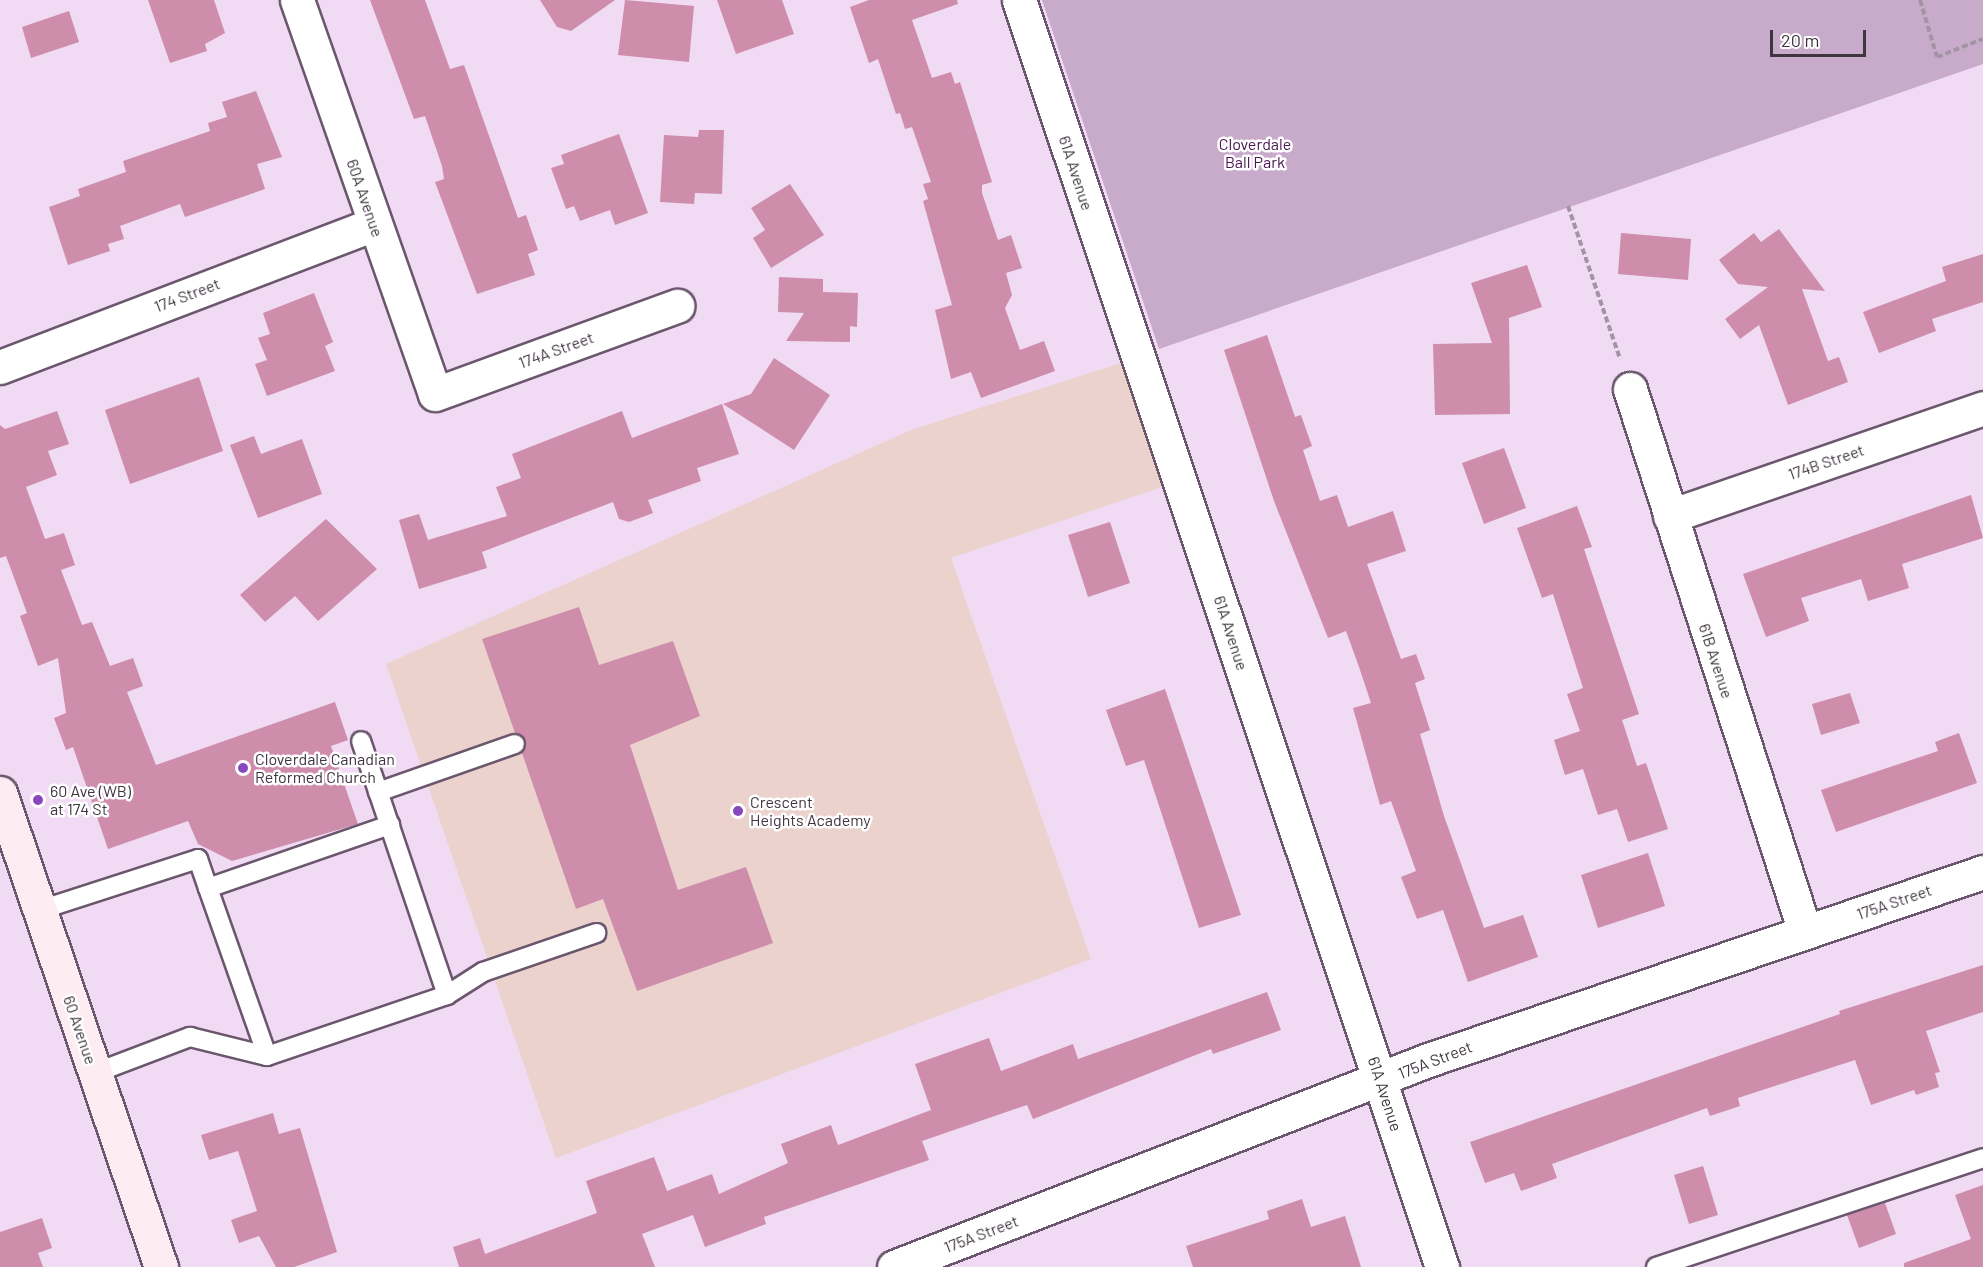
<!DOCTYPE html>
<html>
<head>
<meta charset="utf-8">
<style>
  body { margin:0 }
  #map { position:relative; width:1983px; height:1267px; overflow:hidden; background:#f1daf3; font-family:Barlow,sans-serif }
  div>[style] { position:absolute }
  .education>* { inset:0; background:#ecd2cd }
  .green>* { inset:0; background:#c8aacb }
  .building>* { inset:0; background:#ce8dab }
  .path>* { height:4px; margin-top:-2px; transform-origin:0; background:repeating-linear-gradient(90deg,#a493a5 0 6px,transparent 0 9px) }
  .roads { filter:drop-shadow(2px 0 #6b576d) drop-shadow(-2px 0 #6b576d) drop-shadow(0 2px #6b576d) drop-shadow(0 -2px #6b576d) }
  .lane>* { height:18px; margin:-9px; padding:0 9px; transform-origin:9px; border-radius:9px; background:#fff }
  .street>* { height:33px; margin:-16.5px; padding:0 16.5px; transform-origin:16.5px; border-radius:16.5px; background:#fff }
  .secondary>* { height:33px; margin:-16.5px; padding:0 16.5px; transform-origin:16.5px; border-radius:16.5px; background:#fdecf1 }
  .dots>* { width:16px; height:16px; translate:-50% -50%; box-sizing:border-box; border:3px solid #fff; border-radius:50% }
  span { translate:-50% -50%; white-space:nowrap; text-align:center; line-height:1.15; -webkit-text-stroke:5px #fff; paint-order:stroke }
  .park-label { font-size:16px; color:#4b1452 }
  .street-label { font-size:16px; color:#3e353f }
  .poi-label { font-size:16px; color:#3e353f }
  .left { translate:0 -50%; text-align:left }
  .scale { position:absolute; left:1770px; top:30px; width:96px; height:27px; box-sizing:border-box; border:3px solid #3e353f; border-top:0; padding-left:8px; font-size:18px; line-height:21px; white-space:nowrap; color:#3e353f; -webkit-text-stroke:4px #fff; paint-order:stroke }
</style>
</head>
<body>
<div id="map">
  <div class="education">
    <div style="clip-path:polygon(1121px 363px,1162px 487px,951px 558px,1091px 959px,556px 1158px,386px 664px,911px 430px)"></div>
  </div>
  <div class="green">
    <div style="clip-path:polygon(1042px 0,1983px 0,1983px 64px,1159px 349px)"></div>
  </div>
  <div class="building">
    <div style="clip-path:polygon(148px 0,214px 0,225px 33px,205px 44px,207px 51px,170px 63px)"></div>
    <div style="clip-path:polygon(370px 0,425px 0,450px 69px,464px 65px,518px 218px,526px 215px,538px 250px,528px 254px,535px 275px,477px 294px,435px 182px,444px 179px,442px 166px,425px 116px,414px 119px)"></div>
    <div style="clip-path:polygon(540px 0,615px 0,571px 31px,557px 27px)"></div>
    <div style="clip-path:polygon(625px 0,694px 6px,689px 62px,618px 55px)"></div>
    <div style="clip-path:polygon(717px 0,782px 0,794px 34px,736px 54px)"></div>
    <div style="clip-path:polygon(869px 0,957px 0,958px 4px,912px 20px,932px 78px,951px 72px,955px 84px,960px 82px,992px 182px,982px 185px,982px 193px,998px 240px,1011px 235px,1022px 268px,1006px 273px,1012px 295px,1005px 308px,1020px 350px,1044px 341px,1055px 371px,981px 398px,971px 372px,951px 379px,935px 310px,952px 305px,923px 201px,928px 199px,923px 184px,931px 182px,912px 127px,905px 129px,900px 113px,896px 114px,878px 59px,869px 63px,850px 7px)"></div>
    <div style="clip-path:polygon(69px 11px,79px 42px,31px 58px,22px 27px)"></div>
    <div style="clip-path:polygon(256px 91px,282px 157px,257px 164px,265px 189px,185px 217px,180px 204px,120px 226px,124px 239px,108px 244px,110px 251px,68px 265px,49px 207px,80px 196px,78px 189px,126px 172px,123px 161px,210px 131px,208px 123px,227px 117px,222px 102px)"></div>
    <div style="clip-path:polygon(699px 130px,724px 130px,722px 194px,695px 193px,694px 204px,660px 202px,664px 135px,698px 137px)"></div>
    <div style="clip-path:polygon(619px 134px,648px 213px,615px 225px,610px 210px,580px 221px,574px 206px,566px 209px,551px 168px,564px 164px,561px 155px)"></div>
    <div style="clip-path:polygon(790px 184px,824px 235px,771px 268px,753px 238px,765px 230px,751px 208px)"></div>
    <div style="clip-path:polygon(1779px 229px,1825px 291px,1802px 289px,1828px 361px,1839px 357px,1848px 382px,1788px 405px,1759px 325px,1740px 339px,1725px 319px,1768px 287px,1738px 284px,1719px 260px,1754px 233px,1761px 242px)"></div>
    <div style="clip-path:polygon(1621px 233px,1691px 239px,1688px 280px,1618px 274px)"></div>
    <div style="clip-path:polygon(1983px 254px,1983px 302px,1932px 319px,1936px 331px,1879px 353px,1863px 312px,1946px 281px,1942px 267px)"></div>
    <div style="clip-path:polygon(1527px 265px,1542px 307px,1509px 318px,1510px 414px,1435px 415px,1433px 344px,1492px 343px,1471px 283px)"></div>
    <div style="clip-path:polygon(779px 277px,823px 279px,823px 292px,858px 293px,857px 327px,850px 326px,850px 342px,786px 341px,804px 313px,778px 312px)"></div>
    <div style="clip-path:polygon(314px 293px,333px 342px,325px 346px,335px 371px,267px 396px,255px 364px,267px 360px,258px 338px,270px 334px,263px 313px)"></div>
    <div style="clip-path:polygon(1267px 335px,1295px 417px,1301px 415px,1312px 446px,1303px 450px,1320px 501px,1337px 495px,1348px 527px,1393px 511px,1406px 551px,1367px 564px,1401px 659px,1416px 654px,1425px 679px,1415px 683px,1430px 730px,1420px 734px,1444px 816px,1484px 928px,1523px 915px,1538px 957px,1468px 982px,1443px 910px,1417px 919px,1401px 877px,1416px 871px,1391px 801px,1380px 805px,1353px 708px,1371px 703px,1359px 667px,1346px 631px,1328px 638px,1274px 501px,1224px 350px)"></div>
    <div style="clip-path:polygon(774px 358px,830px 395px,794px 450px,723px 404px,751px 394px)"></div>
    <div style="clip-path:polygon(199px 377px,223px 451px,130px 484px,105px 410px)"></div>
    <div style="clip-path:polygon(722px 404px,739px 454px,697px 468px,701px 481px,648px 500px,653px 513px,629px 522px,619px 519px,613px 502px,482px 552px,487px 568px,419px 589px,399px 520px,419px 514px,428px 540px,507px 516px,496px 487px,521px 478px,512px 454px,622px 411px,632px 438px)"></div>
    <div style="clip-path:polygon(57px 411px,69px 444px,48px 451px,57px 475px,26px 487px,45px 539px,64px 533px,75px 565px,61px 570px,82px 625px,92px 622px,110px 666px,133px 658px,143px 686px,127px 692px,156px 765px,335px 702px,348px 740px,331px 746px,358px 824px,232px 861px,198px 844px,188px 821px,108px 849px,73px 747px,66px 750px,54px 718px,66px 713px,58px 658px,38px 666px,20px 616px,27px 613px,6px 556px,0 558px,0 425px,5px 429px)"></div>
    <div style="clip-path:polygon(254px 436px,261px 454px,302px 439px,322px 494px,258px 518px,230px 445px)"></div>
    <div style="clip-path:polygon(1504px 448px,1526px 508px,1484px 524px,1462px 463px)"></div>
    <div style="clip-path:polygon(1971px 495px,1983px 538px,1902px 564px,1909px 588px,1868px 601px,1861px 579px,1801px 598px,1809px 621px,1766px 637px,1743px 574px)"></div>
    <div style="clip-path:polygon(1577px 506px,1592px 547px,1584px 549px,1639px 714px,1622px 720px,1637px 766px,1646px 763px,1668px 829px,1628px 842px,1617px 809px,1598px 815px,1583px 769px,1565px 775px,1554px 740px,1580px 731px,1567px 694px,1583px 688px,1553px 594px,1542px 598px,1517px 528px)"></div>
    <div style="clip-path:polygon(326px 519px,377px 569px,318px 621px,295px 596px,265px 622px,240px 595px)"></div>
    <div style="clip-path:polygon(1110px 522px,1130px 583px,1088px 597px,1068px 535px)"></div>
    <div style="clip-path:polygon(579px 607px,599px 665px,673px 641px,700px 716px,630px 745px,678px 890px,746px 867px,773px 943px,637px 991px,603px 899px,576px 909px,522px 753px,526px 741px,515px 733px,482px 639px)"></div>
    <div style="clip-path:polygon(1165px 689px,1241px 915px,1199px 928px,1144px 760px,1126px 766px,1106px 710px)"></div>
    <div style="clip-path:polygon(1850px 693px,1860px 723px,1821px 735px,1812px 704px)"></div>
    <div style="clip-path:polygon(1959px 733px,1977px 783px,1836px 832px,1821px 790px,1938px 751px,1935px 742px)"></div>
    <div style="clip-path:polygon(1648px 853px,1665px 906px,1598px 928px,1581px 875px)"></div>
    <div style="clip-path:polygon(1983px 965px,1983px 1012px,1926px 1031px,1940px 1072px,1935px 1073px,1939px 1087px,1916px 1095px,1914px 1090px,1871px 1105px,1855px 1060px,1738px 1098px,1740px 1106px,1710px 1116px,1707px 1108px,1552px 1164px,1557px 1178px,1521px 1191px,1514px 1173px,1485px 1183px,1470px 1142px,1840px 1014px,1839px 1011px)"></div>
    <div style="clip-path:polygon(1267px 992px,1281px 1030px,1213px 1054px,1211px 1049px,1033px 1119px,1027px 1105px,922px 1141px,929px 1160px,764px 1217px,766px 1224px,705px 1247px,693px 1215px,642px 1234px,655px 1267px,459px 1267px,453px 1247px,480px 1238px,485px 1254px,597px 1213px,586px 1181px,654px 1157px,667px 1191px,712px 1174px,719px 1194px,788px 1163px,781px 1144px,831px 1125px,838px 1145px,931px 1110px,915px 1064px,989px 1038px,1001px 1071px,1073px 1044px,1078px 1059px)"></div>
    <div style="clip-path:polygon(273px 1113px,279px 1134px,300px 1128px,337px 1252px,294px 1267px,276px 1267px,259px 1236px,239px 1243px,231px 1220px,257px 1211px,238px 1151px,209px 1160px,201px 1135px)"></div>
    <div style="clip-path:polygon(1703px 1166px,1718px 1215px,1689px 1224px,1674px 1175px)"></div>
    <div style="clip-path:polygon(1983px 1185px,1983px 1267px,1904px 1267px,1904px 1263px,1971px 1239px,1955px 1195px)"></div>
    <div style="clip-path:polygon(1302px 1199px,1311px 1227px,1345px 1216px,1361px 1267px,1193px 1267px,1186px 1246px,1269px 1219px,1267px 1211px)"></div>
    <div style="clip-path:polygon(1885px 1203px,1896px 1234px,1859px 1248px,1847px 1215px)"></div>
    <div style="clip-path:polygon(42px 1218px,52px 1248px,38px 1253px,43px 1267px,0 1267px,0 1232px)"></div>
  </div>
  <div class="path">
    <div style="left:1920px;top:0;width:59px;rotate:73.4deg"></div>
    <div style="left:1937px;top:57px;width:49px;rotate:-21.4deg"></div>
    <div style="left:1568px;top:206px;width:162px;rotate:71.2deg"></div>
  </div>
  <div class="roads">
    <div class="lane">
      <div style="left:378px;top:792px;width:145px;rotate:-19.3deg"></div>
      <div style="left:208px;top:888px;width:178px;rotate:70.6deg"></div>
      <div style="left:40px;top:910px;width:166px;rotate:-17.9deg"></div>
      <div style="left:198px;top:859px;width:31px;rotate:71deg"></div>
      <div style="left:208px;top:888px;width:193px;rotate:-19.1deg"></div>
      <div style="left:447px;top:995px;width:43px;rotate:-32.6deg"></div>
      <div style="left:483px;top:972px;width:120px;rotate:-19deg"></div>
      <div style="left:95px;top:1073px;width:102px;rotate:-20.8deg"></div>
      <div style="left:190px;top:1037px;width:79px;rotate:13.9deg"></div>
      <div style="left:267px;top:1056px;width:190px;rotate:-18.7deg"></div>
      <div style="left:447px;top:995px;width:268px;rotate:-108.7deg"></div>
      <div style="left:1656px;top:1267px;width:345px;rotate:-18.4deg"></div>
    </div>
    <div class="street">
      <div style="left:297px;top:0;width:417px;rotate:70.7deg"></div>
      <div style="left:435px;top:394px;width:258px;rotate:-20deg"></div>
      <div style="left:1019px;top:0;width:1336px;rotate:71.54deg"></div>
      <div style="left:0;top:367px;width:400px;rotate:-20.9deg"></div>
      <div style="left:1630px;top:389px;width:571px;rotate:72.14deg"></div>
      <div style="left:1670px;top:516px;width:331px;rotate:-19deg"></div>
      <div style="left:894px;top:1267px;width:573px;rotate:-21.19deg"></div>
      <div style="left:1428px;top:1060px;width:586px;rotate:-18.71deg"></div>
    </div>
    <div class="secondary">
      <div style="left:0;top:793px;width:501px;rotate:71.24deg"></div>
    </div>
  </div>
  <div class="dots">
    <div style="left:243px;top:768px;background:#8848bd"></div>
    <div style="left:38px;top:800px;background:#8848bd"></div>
    <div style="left:738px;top:811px;background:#8848bd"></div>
  </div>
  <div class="park-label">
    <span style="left:1255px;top:153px">Cloverdale<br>Ball Park</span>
  </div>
  <div class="street-label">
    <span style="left:1076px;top:173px;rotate:72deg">61A Avenue</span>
    <span style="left:365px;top:198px;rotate:71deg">60A Avenue</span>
    <span style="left:187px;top:295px;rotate:-21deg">174 Street</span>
    <span style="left:556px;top:350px;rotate:-20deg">174A Street</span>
    <span style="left:1826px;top:462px;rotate:-19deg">174B Street</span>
    <span style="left:1231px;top:633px;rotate:72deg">61A Avenue</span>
    <span style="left:1716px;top:661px;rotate:72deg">61B Avenue</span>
    <span style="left:1894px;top:902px;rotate:-19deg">175A Street</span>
    <span style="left:80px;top:1030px;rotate:71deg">60 Avenue</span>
    <span style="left:1435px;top:1060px;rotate:-21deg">175A Street</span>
    <span style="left:1385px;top:1094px;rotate:72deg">61A Avenue</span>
    <span style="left:981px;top:1234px;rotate:-21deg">175A Street</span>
  </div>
  <div class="poi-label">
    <span class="left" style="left:255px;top:768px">Cloverdale Canadian<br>Reformed Church</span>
    <span class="left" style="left:50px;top:800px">60 Ave (WB)<br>at 174 St</span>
    <span class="left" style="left:750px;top:811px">Crescent<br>Heights Academy</span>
  </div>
  <div class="scale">20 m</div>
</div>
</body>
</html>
